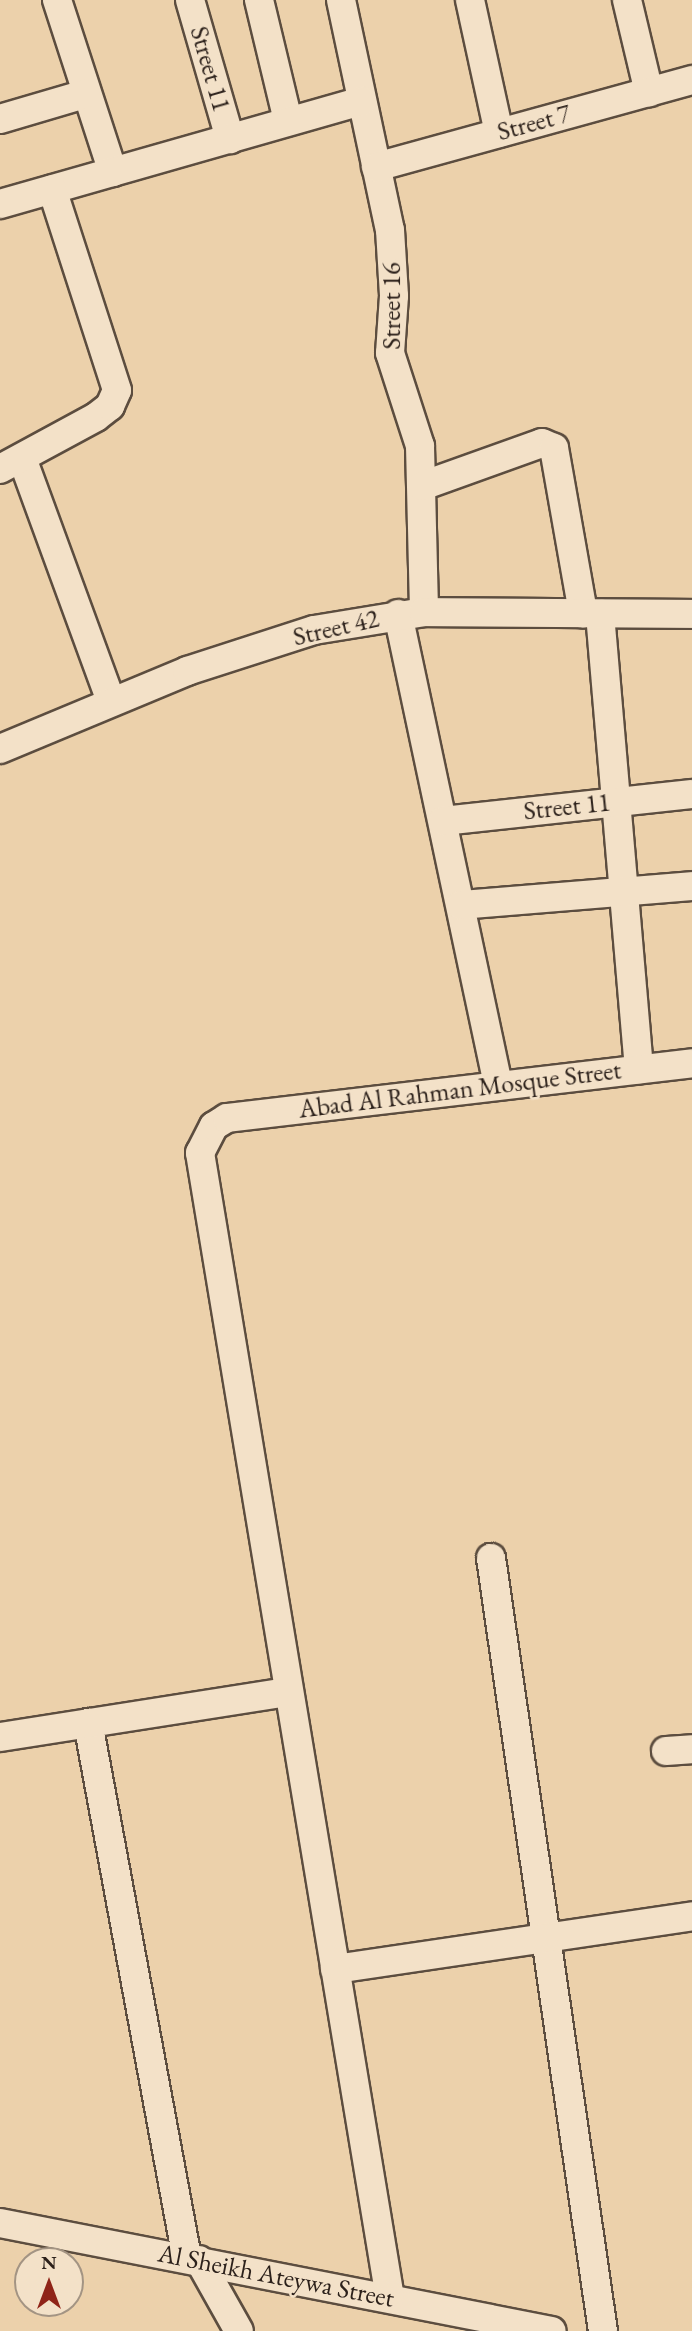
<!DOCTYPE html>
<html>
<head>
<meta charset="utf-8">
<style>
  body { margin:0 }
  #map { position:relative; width:692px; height:2331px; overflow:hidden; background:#ecd1ab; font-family:"EB Garamond",serif }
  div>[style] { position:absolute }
  .roads { filter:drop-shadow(2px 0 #5c4d3f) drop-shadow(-2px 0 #5c4d3f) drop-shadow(0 2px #5c4d3f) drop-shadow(0 -2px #5c4d3f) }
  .minor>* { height:28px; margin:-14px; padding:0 14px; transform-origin:14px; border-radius:14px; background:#f3e1c8 }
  span { translate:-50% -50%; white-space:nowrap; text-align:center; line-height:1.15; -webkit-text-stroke:5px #f3e1c8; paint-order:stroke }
  .street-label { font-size:26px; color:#2c211b }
  .north { position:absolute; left:14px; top:2247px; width:70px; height:70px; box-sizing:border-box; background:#f3e1c8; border:2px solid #a39483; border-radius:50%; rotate:0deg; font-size:19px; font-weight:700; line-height:28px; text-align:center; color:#2c211b }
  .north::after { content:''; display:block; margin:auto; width:24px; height:32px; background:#8f2418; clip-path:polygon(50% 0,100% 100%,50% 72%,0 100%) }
</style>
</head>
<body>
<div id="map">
  <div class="roads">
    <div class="minor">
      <div style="left:57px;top:0;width:181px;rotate:72deg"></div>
      <div style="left:190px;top:0;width:145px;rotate:73.9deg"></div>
      <div style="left:259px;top:0;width:124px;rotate:76.5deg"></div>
      <div style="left:341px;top:0;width:235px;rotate:78deg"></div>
      <div style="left:390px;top:230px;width:66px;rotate:86.5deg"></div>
      <div style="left:394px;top:296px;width:57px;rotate:94deg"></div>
      <div style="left:390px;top:353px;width:98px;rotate:72.1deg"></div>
      <div style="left:420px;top:446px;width:166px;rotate:88.6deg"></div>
      <div style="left:470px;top:0;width:136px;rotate:77.7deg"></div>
      <div style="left:627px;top:0;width:95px;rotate:76.6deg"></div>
      <div style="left:0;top:119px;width:89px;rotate:-16.4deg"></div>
      <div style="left:376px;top:167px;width:328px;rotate:-15.4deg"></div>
      <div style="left:0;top:204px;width:376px;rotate:-15.9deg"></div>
      <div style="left:22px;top:458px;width:259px;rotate:69.9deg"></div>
      <div style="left:0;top:469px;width:109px;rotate:-28.4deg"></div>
      <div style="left:96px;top:417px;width:18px;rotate:-38deg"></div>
      <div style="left:110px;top:406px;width:17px;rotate:-66deg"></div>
      <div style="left:117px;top:390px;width:211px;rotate:-107.9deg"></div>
      <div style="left:422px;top:486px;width:127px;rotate:-19.7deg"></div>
      <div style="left:542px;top:443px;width:13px;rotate:23deg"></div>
      <div style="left:554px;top:448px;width:168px;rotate:80deg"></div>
      <div style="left:398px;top:614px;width:481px;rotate:78deg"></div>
      <div style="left:600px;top:614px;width:457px;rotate:85.1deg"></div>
      <div style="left:0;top:749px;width:203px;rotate:-22.6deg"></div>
      <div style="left:187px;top:671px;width:133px;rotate:-17.9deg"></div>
      <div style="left:314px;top:630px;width:111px;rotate:-9.3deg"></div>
      <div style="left:424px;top:612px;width:268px;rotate:0.4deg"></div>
      <div style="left:443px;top:821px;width:250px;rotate:-6.2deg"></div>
      <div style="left:461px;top:905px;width:232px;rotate:-4.7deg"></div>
      <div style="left:491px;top:1558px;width:781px;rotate:81.76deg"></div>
      <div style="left:88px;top:1723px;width:544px;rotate:79.52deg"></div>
      <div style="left:0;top:1737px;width:292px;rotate:-8.9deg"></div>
      <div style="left:666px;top:1751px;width:26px;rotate:-4deg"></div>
      <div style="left:335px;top:1969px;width:361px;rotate:-8.4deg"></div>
      <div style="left:0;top:2223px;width:562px;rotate:11.07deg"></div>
      <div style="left:199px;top:2260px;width:81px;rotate:60.6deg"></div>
      <div style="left:390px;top:2298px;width:1161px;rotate:-99.42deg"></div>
      <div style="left:200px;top:1153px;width:30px;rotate:-63deg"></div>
      <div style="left:214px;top:1126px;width:15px;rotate:-32deg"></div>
      <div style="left:227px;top:1118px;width:468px;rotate:-6.7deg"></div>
    </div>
  </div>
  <div class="street-label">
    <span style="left:210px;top:69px;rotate:74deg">Street 11</span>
    <span style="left:534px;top:123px;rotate:-15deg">Street 7</span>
    <span style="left:392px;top:306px;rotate:-90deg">Street 16</span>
    <span style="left:336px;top:628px;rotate:-13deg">Street 42</span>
    <span style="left:567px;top:807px;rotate:-6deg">Street 11</span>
    <span style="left:460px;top:1090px;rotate:-7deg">Abad Al Rahman Mosque Street</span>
    <span style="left:276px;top:2276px;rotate:11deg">Al Sheikh Ateywa Street</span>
  </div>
  <div class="north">N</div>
</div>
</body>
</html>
